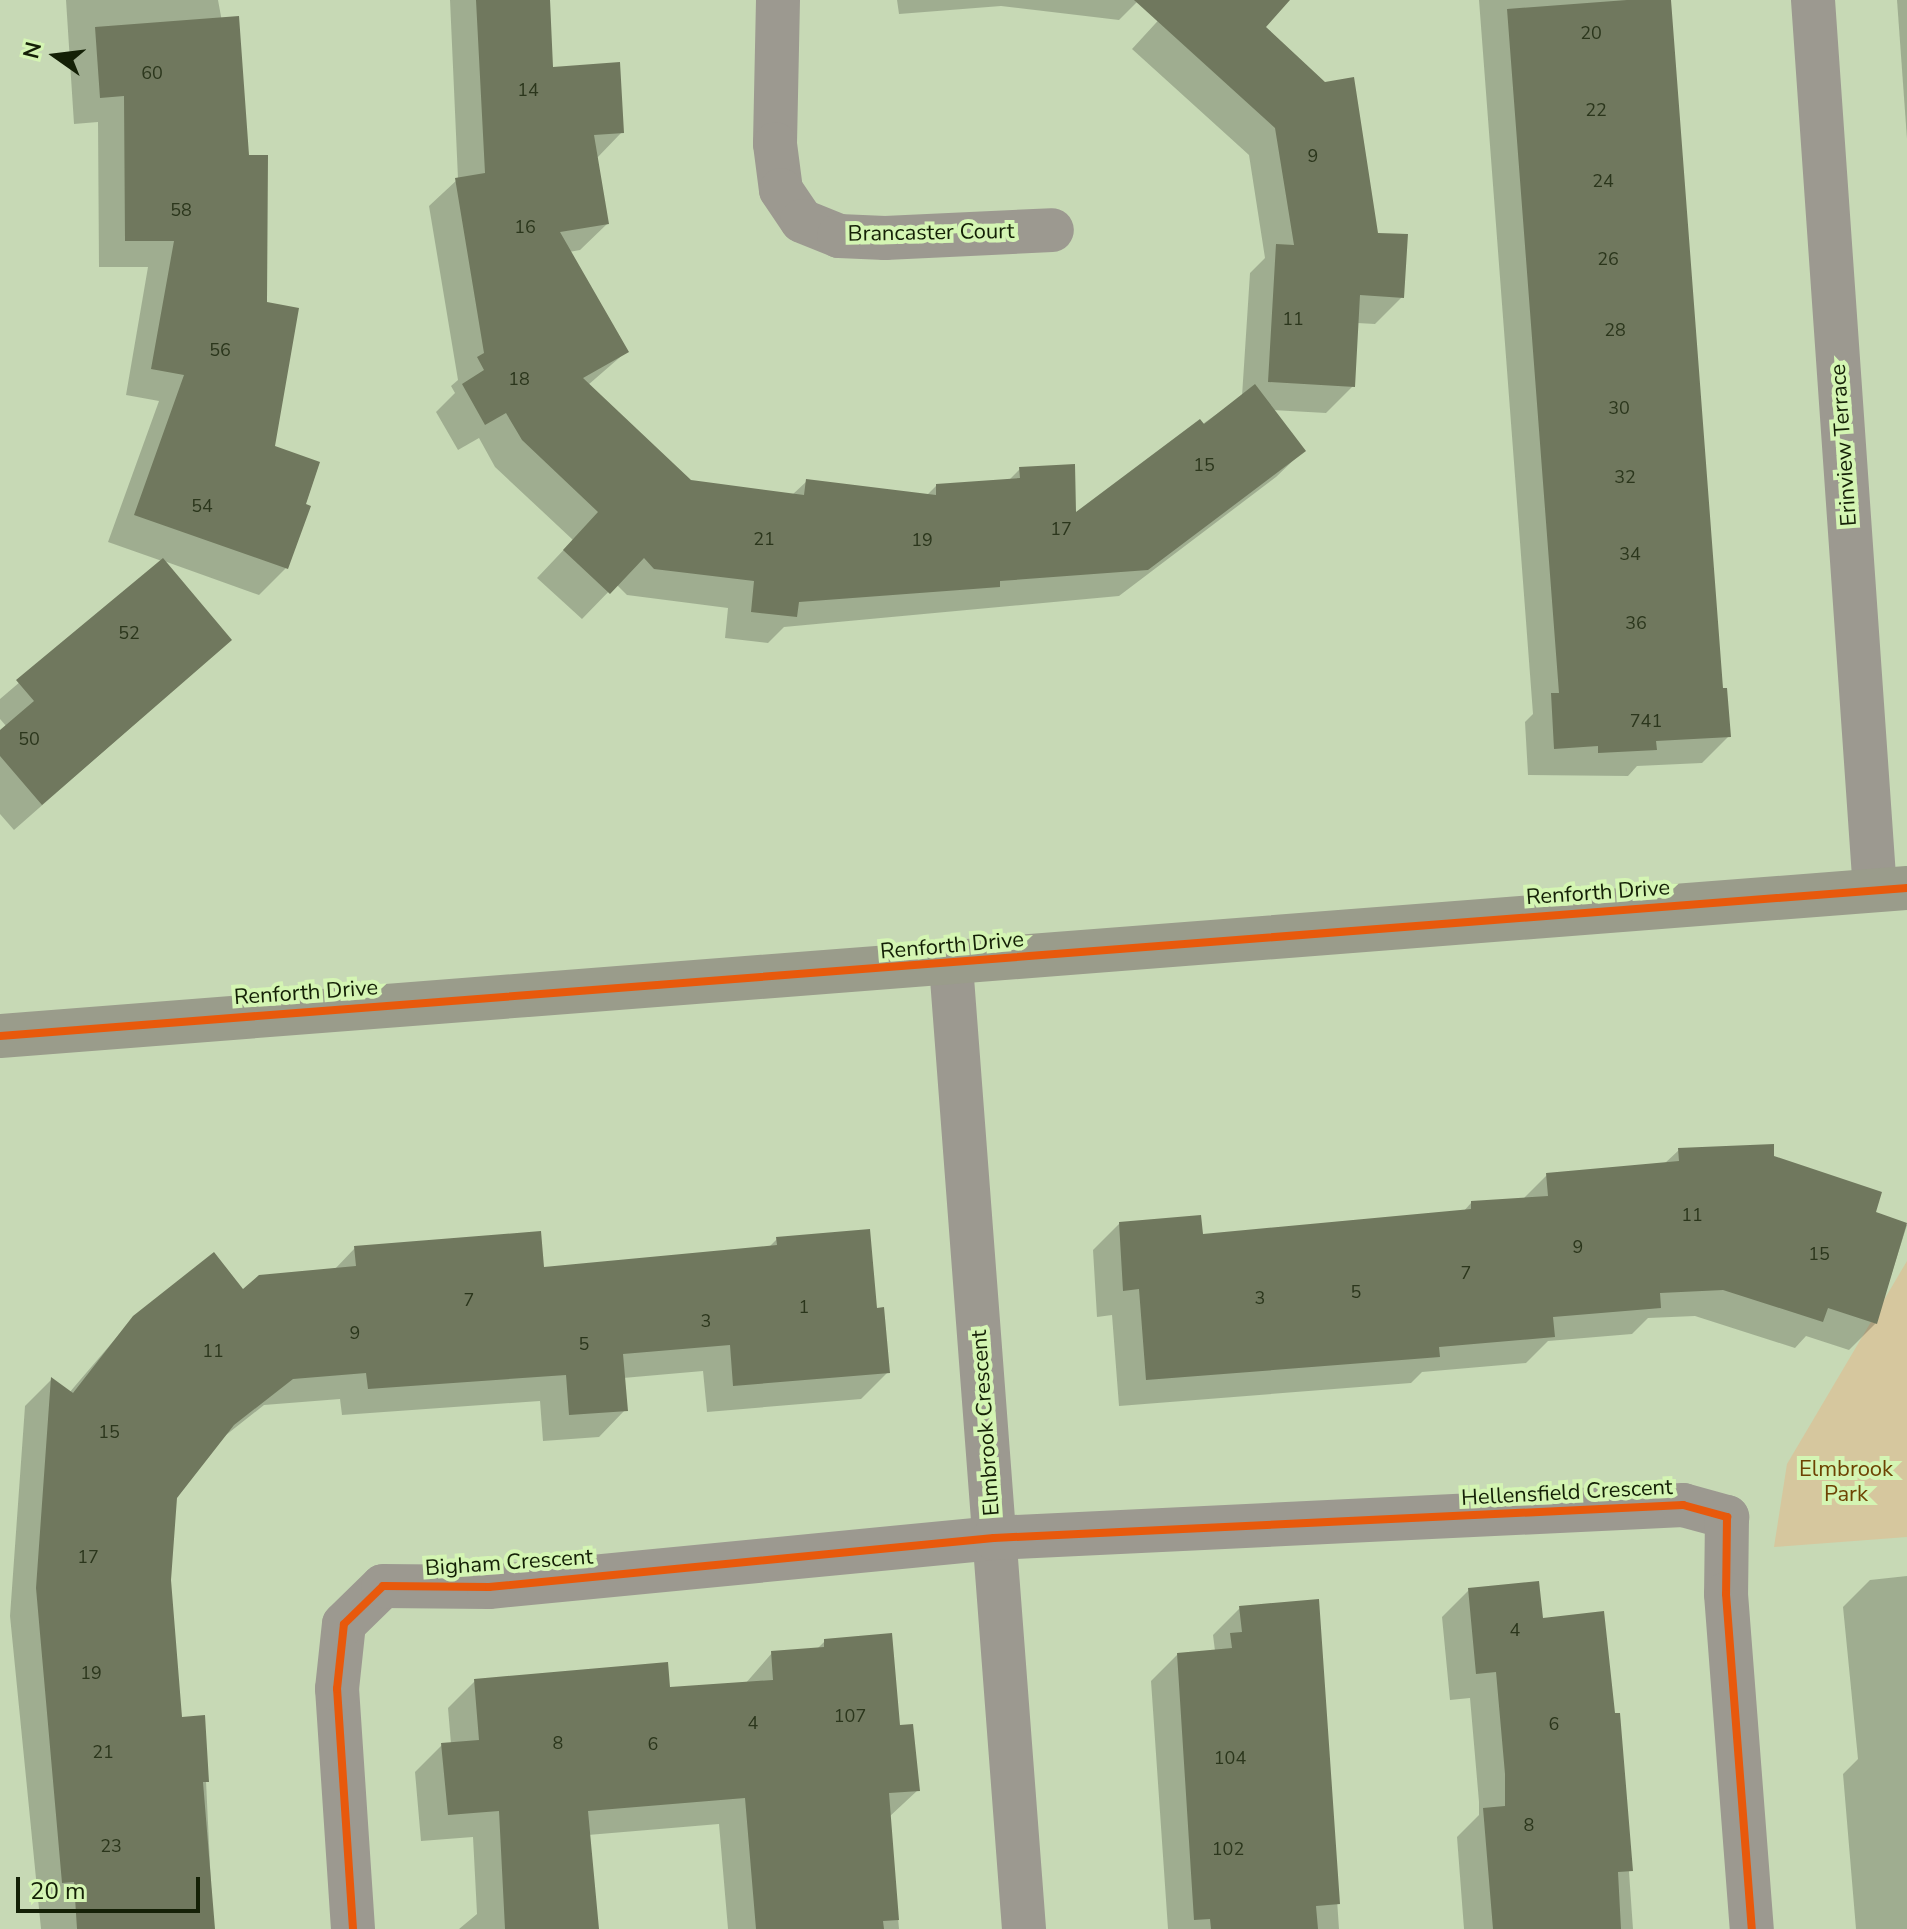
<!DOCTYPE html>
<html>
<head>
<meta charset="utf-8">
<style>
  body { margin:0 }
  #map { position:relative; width:1907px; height:1929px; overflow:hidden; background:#c7d9b5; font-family:"Nunito Sans",sans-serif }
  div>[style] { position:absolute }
  .green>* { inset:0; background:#d6c79e }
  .shadow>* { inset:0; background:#0003 }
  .building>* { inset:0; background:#70785e }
  .minor>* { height:44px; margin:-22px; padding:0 22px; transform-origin:22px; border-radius:22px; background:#9c9990 }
  .major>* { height:44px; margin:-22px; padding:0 22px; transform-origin:22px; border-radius:22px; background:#9a9c8b }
  .cycleway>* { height:8px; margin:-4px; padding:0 4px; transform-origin:4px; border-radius:4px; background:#e8590c }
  span { translate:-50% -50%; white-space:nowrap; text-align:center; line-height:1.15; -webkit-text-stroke:8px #d4f5b3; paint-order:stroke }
  .number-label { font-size:18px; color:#2b361c }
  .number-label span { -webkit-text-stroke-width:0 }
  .street-label { font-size:22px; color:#142006 }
  .park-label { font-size:22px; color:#6d4302 }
  .north { position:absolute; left:16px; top:16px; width:80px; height:80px; -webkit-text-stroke:6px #d4f5b3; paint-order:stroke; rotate:284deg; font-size:22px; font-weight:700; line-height:32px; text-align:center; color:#142006 }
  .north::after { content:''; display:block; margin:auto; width:28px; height:36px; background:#142006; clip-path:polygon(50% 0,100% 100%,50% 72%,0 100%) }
  .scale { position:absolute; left:16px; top:1877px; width:184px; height:36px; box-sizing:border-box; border:4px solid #142006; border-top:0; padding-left:10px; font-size:24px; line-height:28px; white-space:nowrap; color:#142006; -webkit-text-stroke:6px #d4f5b3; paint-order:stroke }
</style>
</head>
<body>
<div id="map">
  <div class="green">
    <div style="clip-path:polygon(1907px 1261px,1907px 1537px,1774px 1547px,1787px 1464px)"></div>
  </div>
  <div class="shadow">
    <div style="clip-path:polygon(66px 0,218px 0,247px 157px,286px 568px,259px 595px,164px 561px,230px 640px,14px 830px,0 814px,0 733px,7px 727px,0 719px,0 699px,162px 561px,108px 542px,159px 401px,126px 395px,148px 267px,99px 267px,98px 122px,74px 124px)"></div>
    <div style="clip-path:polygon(450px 0,548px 0,551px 69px,622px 132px,596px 159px,607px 224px,580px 250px,569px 252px,626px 352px,588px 385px,690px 482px,792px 495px,807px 481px,926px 496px,936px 486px,1008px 481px,1020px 469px,1074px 516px,1242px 396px,1250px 273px,1265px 258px,1249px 155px,1132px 49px,1177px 0,1288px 0,1263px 27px,1376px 235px,1402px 297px,1375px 324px,1357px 323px,1353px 386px,1326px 413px,1272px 410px,1303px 451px,1276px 477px,1119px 596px,784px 627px,768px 643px,725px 638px,728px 608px,627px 595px,616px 584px,582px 619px,537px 578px,573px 540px,495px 467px,479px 438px,458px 450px,436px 412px,455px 393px,451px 386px,458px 380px,429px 206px,458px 179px)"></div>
    <div style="clip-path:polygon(897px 0,1139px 0,1119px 20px,1001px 6px,899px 14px)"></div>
    <div style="clip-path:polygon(1479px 0,1670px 0,1721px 690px,1729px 736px,1702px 763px,1637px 766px,1628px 776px,1528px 775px,1525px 722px,1533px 714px)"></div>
    <div style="clip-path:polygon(1897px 0,1907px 0,1907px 139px)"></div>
    <div style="clip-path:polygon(1679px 1150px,1772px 1158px,1873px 1213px,1907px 1225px,1876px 1323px,1849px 1350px,1806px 1336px,1795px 1348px,1695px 1316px,1648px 1318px,1632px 1334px,1548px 1341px,1526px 1363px,1422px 1372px,1411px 1383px,1119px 1406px,1112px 1315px,1097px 1317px,1093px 1250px,1119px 1224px,1201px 1236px,1463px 1212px,1471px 1203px,1522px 1200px,1547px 1175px,1664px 1164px)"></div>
    <div style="clip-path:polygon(777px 1239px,875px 1311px,888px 1372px,861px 1399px,707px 1412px,703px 1371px,623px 1378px,625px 1410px,599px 1437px,543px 1441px,540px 1401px,342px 1415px,340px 1399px,264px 1405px,221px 1439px,175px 1497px,169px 1580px,181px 1719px,203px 1717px,213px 1929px,41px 1929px,10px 1616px,25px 1406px,51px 1380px,69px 1393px,134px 1317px,333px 1271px,355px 1248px,542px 1270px,768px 1248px)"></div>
    <div style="clip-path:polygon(1907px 1576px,1907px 1929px,1856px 1929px,1843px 1774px,1858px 1759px,1843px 1607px,1870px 1580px)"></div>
    <div style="clip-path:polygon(1469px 1590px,1541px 1620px,1613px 1715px,1618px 1715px,1633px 1929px,1464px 1929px,1457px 1837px,1479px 1815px,1479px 1802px,1470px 1698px,1450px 1700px,1442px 1617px)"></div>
    <div style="clip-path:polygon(1317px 1601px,1339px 1929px,1168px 1929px,1151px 1681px,1178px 1654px,1215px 1651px,1213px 1635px,1240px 1608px)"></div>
    <div style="clip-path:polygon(825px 1641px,898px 1727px,918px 1790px,889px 1817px,899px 1929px,728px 1929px,719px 1824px,588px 1835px,597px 1929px,459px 1929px,477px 1914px,473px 1837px,421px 1841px,415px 1772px,442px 1745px,451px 1744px,448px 1708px,475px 1681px,669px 1689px,745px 1684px,772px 1653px,816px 1650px)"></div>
  </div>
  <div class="building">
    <div style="clip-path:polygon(476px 0,550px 0,553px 67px,620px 62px,624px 133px,594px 135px,609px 224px,560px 232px,629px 352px,583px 378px,691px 480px,804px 495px,806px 479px,936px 495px,936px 484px,1020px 478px,1019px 467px,1075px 464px,1076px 512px,1200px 419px,1204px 424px,1255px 384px,1306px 451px,1148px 570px,1000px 581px,1000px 587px,799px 602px,797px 617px,751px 612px,754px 581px,654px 569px,644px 558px,610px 594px,563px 550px,598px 512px,522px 440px,506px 413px,485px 425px,462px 384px,484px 370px,477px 357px,484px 353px,455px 178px,485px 173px)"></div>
    <div style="clip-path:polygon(1134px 0,1290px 0,1266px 27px,1325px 82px,1354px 77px,1378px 233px,1408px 234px,1404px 298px,1360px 295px,1355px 387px,1268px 382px,1276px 244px,1294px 245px,1275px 128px)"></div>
    <div style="clip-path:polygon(1627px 0,1671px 0,1723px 688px,1727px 688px,1731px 737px,1656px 741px,1657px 750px,1598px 753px,1598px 746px,1554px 749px,1551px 693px,1559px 693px,1507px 9px)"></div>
    <div style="clip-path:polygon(239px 16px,249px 155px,268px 155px,267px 302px,299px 308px,275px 446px,320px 462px,306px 504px,311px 506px,288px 569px,134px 515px,184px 375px,151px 369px,174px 241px,125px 241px,124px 96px,100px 98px,95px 27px)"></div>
    <div style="clip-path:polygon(163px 558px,232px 640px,42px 805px,0 756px,0 730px,34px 701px,16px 680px)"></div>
    <div style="clip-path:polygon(1774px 1144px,1774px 1156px,1882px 1192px,1876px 1212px,1907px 1223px,1877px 1324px,1828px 1308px,1823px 1322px,1723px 1290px,1660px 1293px,1661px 1308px,1553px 1317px,1555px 1337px,1439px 1347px,1440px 1357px,1146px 1380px,1139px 1289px,1123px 1291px,1119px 1222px,1201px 1215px,1203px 1234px,1471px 1209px,1471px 1201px,1548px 1196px,1546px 1173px,1679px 1161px,1678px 1148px)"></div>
    <div style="clip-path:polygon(870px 1229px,877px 1308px,884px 1307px,890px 1373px,733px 1386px,730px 1345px,623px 1354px,628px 1411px,569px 1415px,566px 1375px,368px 1389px,366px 1373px,293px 1379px,234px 1425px,177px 1498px,171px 1580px,182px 1717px,205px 1715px,209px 1782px,203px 1782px,215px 1929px,77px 1929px,74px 1882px,62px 1883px,36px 1588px,51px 1377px,73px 1393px,133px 1316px,214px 1252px,243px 1289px,259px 1275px,356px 1266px,354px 1246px,541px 1231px,544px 1267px,777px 1245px,776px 1237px)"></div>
    <div style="clip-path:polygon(1539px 1581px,1543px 1618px,1604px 1611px,1615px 1713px,1620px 1713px,1633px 1871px,1618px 1872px,1621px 1929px,1493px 1929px,1483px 1808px,1505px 1806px,1505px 1774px,1496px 1672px,1476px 1674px,1468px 1588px)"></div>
    <div style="clip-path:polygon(1319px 1599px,1340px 1904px,1316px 1906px,1318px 1929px,1211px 1929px,1210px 1919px,1194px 1920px,1177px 1653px,1232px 1648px,1230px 1633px,1242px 1632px,1239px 1606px)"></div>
    <div style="clip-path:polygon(892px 1633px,900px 1725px,913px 1724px,920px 1791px,889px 1793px,899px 1920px,883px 1921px,884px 1929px,756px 1929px,745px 1798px,588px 1811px,599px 1929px,505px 1929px,499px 1811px,448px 1815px,441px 1743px,479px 1740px,474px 1679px,668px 1662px,670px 1687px,773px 1680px,771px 1651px,824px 1647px,824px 1639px)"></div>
  </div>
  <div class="minor">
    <div style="left:778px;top:0;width:144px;rotate:91.2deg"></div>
    <div style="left:775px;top:144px;width:46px;rotate:82.6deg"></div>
    <div style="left:781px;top:190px;width:37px;rotate:56deg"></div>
    <div style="left:802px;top:221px;width:40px;rotate:22deg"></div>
    <div style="left:839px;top:236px;width:46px;rotate:2.5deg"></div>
    <div style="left:885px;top:238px;width:167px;rotate:-2.7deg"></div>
    <div style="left:1813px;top:0;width:892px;rotate:86.02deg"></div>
    <div style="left:951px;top:965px;width:967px;rotate:85.67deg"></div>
    <div style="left:353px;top:1929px;width:241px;rotate:-93.8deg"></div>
    <div style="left:337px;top:1689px;width:65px;rotate:-83.9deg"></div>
    <div style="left:344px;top:1624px;width:54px;rotate:-44.3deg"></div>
    <div style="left:383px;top:1586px;width:106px;rotate:0.5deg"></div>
    <div style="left:489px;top:1587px;width:507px;rotate:-5.54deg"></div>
    <div style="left:994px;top:1538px;width:690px;rotate:-2.74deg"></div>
    <div style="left:1683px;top:1505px;width:46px;rotate:15.3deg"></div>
    <div style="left:1727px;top:1517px;width:77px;rotate:90.7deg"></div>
    <div style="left:1726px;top:1594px;width:336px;rotate:85.6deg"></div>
  </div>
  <div class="major">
    <div style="left:0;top:1036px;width:1913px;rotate:-4.44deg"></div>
  </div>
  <div class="cycleway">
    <div style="left:0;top:1036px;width:1913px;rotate:-4.44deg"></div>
    <div style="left:353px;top:1929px;width:241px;rotate:-93.8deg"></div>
    <div style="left:337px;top:1689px;width:65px;rotate:-83.9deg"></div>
    <div style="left:344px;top:1624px;width:54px;rotate:-44.3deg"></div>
    <div style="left:383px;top:1586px;width:106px;rotate:0.5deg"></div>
    <div style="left:489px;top:1587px;width:507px;rotate:-5.54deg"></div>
    <div style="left:994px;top:1538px;width:690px;rotate:-2.74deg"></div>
    <div style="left:1683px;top:1505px;width:46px;rotate:15.3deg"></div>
    <div style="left:1727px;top:1517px;width:77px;rotate:90.7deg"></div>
    <div style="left:1726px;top:1594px;width:336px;rotate:85.6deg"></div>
  </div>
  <div class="number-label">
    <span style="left:1591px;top:33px">20</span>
    <span style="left:152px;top:73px">60</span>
    <span style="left:528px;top:90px">14</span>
    <span style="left:1596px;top:110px">22</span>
    <span style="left:1313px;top:156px">9</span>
    <span style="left:1603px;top:181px">24</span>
    <span style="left:181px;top:210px">58</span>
    <span style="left:525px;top:227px">16</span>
    <span style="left:1608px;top:259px">26</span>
    <span style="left:1293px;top:319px">11</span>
    <span style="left:1615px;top:330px">28</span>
    <span style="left:220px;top:350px">56</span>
    <span style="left:519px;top:379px">18</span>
    <span style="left:1619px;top:408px">30</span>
    <span style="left:1204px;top:465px">15</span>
    <span style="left:1625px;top:477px">32</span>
    <span style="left:202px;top:506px">54</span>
    <span style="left:1061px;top:529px">17</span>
    <span style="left:764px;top:539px">21</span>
    <span style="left:922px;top:540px">19</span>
    <span style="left:1630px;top:554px">34</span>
    <span style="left:1636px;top:623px">36</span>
    <span style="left:129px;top:633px">52</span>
    <span style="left:1646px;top:721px">741</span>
    <span style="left:29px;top:739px">50</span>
    <span style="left:1692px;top:1215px">11</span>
    <span style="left:1578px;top:1247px">9</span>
    <span style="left:1819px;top:1254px">15</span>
    <span style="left:1466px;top:1273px">7</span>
    <span style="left:1356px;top:1292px">5</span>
    <span style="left:1260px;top:1298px">3</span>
    <span style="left:469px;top:1300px">7</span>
    <span style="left:804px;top:1307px">1</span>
    <span style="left:706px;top:1321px">3</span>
    <span style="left:355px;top:1333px">9</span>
    <span style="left:584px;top:1344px">5</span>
    <span style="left:213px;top:1351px">11</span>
    <span style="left:109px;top:1432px">15</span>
    <span style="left:88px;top:1557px">17</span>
    <span style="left:1515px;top:1630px">4</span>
    <span style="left:91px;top:1673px">19</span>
    <span style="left:850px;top:1716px">107</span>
    <span style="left:753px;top:1723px">4</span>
    <span style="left:1554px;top:1724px">6</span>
    <span style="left:558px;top:1743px">8</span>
    <span style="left:653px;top:1744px">6</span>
    <span style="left:103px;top:1752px">21</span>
    <span style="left:1230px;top:1758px">104</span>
    <span style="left:1529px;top:1825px">8</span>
    <span style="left:111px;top:1846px">23</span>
    <span style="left:1228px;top:1849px">102</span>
  </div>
  <div class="street-label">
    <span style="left:931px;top:233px;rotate:-1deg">Brancaster Court</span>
    <span style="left:1844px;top:445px;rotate:-94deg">Erinview Terrace</span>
    <span style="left:1598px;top:893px;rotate:-4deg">Renforth Drive</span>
    <span style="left:952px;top:946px;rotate:-5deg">Renforth Drive</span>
    <span style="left:306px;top:993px;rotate:-4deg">Renforth Drive</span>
    <span style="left:986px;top:1423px;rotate:-94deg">Elmbrook Crescent</span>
    <span style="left:1567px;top:1493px;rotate:-3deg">Hellensfield Crescent</span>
    <span style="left:509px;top:1563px;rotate:-4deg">Bigham Crescent</span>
  </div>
  <div class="park-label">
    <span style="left:1846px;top:1482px">Elmbrook<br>Park</span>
  </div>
  <div class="north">N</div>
  <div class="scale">20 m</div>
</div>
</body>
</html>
